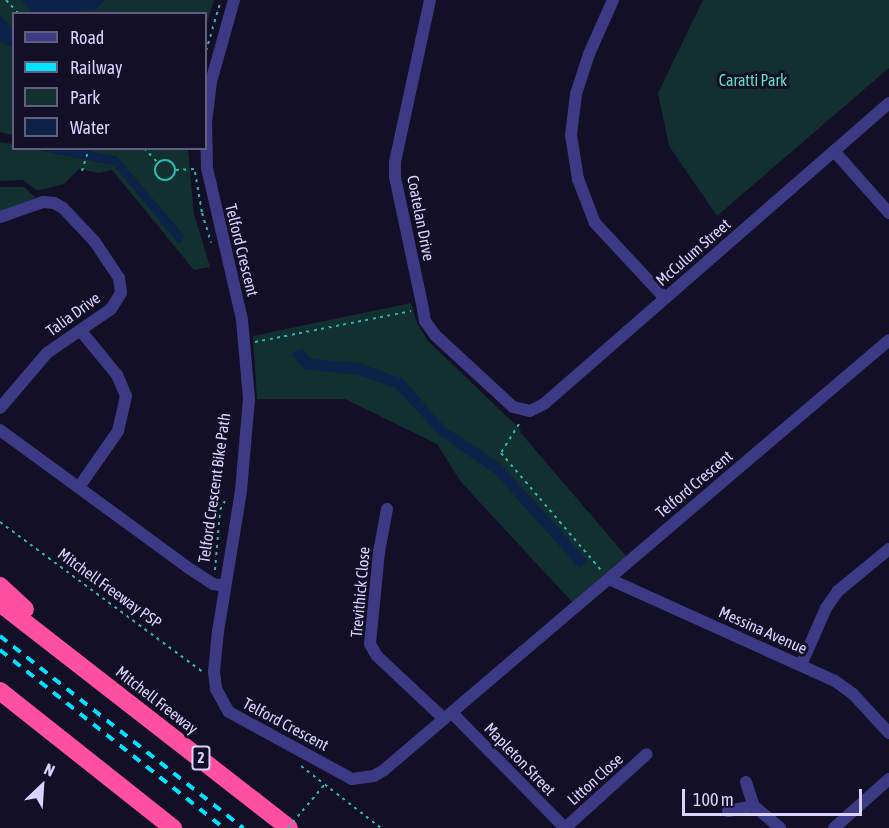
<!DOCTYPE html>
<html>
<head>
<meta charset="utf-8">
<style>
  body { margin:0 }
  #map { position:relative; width:889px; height:828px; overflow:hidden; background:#130f26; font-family:"Asap Condensed",sans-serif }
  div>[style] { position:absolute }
  .green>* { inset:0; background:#12302f }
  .water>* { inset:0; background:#0c2248 }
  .path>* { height:2px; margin-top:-1px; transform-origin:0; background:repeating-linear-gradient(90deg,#2fb8b0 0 3px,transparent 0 7.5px) }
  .path>.ring { margin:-1px; padding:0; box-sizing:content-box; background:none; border:2px solid #2fb8b0; border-radius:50% }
  .minor>* { height:12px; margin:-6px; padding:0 6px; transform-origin:6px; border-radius:6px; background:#3d3a85 }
  .highway>* { height:18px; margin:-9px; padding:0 9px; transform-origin:9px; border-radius:9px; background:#ff4fa3 }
  .rail>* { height:4px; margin-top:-2px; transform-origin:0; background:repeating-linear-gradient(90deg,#00e5ff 0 9px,transparent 0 17px) }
  .path-bridge>* { height:2px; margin-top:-1px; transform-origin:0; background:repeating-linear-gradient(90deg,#2fb8b0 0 3px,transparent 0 7.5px) }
  span { translate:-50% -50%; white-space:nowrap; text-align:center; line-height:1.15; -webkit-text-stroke:6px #130f26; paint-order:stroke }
  .shield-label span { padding:2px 4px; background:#130f26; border:2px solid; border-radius:4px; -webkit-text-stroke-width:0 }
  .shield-label { font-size:15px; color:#d9d4ff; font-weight:700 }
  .park-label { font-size:16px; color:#5fe0c0 }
  .street-label { font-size:16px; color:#d9d4ff }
  .legend { position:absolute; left:12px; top:12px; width:195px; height:138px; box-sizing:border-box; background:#130f26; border:2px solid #625e7d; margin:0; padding:8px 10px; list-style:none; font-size:18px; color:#d9d4ff }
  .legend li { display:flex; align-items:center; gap:12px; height:30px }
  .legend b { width:30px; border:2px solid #625e7d }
  .north { position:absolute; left:12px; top:756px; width:60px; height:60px; -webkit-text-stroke:4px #130f26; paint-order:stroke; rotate:25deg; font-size:16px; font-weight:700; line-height:24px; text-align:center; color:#d9d4ff }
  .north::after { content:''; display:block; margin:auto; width:21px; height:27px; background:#d9d4ff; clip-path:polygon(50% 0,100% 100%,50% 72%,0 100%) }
  .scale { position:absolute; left:682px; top:789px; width:180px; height:27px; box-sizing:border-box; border:3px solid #d9d4ff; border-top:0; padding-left:8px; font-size:18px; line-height:21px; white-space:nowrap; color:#d9d4ff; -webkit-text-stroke:4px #130f26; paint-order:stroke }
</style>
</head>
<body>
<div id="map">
  <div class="green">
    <div style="clip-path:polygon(0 0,214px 0,206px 26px,206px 14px,14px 14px,13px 135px,0 132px)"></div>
    <div style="clip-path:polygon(703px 0,889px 0,889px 68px,717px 216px,669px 146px,658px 93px)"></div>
    <div style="clip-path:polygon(0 142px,13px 144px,14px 148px,34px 149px,114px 165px,179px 243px,184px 236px,117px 157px,79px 149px,188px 149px,194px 214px,210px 267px,194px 270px,112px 170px,99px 173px,79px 169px,64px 184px,45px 189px,36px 190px,23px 180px,0 181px)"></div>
    <div style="clip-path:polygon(0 187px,24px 187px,36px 198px,0 211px)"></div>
    <div style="clip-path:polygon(411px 303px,417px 323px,428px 341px,521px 430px,520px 432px,626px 556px,572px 602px,461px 482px,437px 444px,345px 399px,257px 399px,253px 336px)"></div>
  </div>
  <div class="water">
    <div style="clip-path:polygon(21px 0,105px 0,96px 9px,67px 13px,33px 14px)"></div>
    <div style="clip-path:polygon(0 15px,13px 29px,13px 48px,0 41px)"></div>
    <div style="clip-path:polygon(34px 149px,79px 149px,117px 157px,185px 237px,179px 244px,114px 165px)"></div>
    <div style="clip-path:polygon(302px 348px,311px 359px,359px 363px,403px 379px,445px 427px,500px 463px,588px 561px,579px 568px,495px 474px,439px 435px,396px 388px,358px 375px,304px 369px,291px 354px)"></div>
  </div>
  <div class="path">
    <div style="left:6px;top:0;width:19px;rotate:47deg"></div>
    <div style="left:206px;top:51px;width:50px;rotate:-73.7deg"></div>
    <div style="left:144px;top:148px;width:19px;rotate:47deg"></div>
    <div class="ring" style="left:155px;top:160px;width:18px;height:18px"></div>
    <div style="left:176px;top:170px;width:19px;rotate:-3deg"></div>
    <div style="left:82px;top:171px;width:24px;rotate:-73deg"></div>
    <div style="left:195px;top:172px;width:42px;rotate:80.3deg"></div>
    <div style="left:202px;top:213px;width:31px;rotate:73deg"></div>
    <div style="left:255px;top:342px;width:159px;rotate:-11.2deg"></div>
    <div style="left:519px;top:424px;width:34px;rotate:122deg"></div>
    <div style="left:501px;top:453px;width:154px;rotate:49.5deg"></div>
    <div style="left:0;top:522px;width:252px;rotate:36.5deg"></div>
    <div style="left:215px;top:570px;width:60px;rotate:-85.2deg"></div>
    <div style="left:220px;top:510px;width:15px;rotate:-62deg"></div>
    <div style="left:301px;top:766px;width:101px;rotate:37.8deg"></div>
  </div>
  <div class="minor">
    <div style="left:234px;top:0;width:85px;rotate:105.7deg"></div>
    <div style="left:211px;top:82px;width:41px;rotate:97deg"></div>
    <div style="left:206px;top:123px;width:45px;rotate:88.7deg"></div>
    <div style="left:207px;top:168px;width:156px;rotate:77deg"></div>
    <div style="left:242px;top:320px;width:79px;rotate:84.9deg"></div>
    <div style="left:249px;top:399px;width:92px;rotate:95deg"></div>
    <div style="left:241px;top:491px;width:142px;rotate:99.3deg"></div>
    <div style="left:218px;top:631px;width:41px;rotate:95.6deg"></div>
    <div style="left:214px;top:672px;width:17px;rotate:83deg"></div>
    <div style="left:216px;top:689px;width:26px;rotate:61deg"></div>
    <div style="left:229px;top:712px;width:140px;rotate:28.6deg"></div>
    <div style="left:352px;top:779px;width:22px;rotate:-8deg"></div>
    <div style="left:374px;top:776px;width:12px;rotate:-31deg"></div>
    <div style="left:384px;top:770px;width:663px;rotate:-40.41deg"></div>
    <div style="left:430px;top:0;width:166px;rotate:102.2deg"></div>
    <div style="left:395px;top:162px;width:15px;rotate:90deg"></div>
    <div style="left:395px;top:177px;width:135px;rotate:78deg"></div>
    <div style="left:423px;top:309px;width:12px;rotate:81deg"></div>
    <div style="left:425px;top:321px;width:17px;rotate:54deg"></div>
    <div style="left:435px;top:335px;width:106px;rotate:42.7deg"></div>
    <div style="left:513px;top:407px;width:17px;rotate:13deg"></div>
    <div style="left:530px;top:411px;width:16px;rotate:-27deg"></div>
    <div style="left:544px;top:404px;width:458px;rotate:-41.1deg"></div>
    <div style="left:613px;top:0;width:59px;rotate:114deg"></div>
    <div style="left:589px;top:54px;width:42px;rotate:108deg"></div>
    <div style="left:576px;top:94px;width:41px;rotate:97deg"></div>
    <div style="left:571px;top:135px;width:45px;rotate:81deg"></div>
    <div style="left:578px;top:179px;width:47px;rotate:68.9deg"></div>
    <div style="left:595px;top:223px;width:103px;rotate:47deg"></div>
    <div style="left:834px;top:151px;width:83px;rotate:48.4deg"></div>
    <div style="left:0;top:217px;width:46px;rotate:-19.2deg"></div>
    <div style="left:43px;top:202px;width:11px;rotate:5deg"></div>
    <div style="left:54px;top:203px;width:10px;rotate:29deg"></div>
    <div style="left:63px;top:208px;width:47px;rotate:46.7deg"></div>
    <div style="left:95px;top:242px;width:43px;rotate:56.3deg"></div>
    <div style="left:119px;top:278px;width:15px;rotate:82deg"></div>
    <div style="left:121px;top:293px;width:19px;rotate:122deg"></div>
    <div style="left:111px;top:309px;width:78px;rotate:145.5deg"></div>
    <div style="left:47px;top:353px;width:72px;rotate:130.5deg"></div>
    <div style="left:0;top:430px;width:232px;rotate:36.2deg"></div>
    <div style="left:187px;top:567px;width:31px;rotate:33deg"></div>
    <div style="left:213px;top:584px;width:12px;rotate:9deg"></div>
    <div style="left:79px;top:487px;width:68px;rotate:-55.1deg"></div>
    <div style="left:118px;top:431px;width:36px;rotate:-77deg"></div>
    <div style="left:126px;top:396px;width:23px;rotate:-113deg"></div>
    <div style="left:117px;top:375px;width:58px;rotate:-129.4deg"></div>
    <div style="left:387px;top:509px;width:44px;rotate:100.5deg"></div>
    <div style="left:379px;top:552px;width:92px;rotate:95.6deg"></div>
    <div style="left:370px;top:644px;width:14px;rotate:60deg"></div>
    <div style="left:377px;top:656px;width:92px;rotate:43.2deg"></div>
    <div style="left:609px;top:579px;width:248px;rotate:24.3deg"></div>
    <div style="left:835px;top:681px;width:22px;rotate:36deg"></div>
    <div style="left:853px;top:694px;width:53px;rotate:47.3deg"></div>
    <div style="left:801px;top:665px;width:62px;rotate:-66.3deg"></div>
    <div style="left:826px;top:608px;width:21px;rotate:-55deg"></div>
    <div style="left:838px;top:591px;width:66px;rotate:-39.5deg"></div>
    <div style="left:452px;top:713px;width:161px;rotate:45.5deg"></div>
    <div style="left:746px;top:782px;width:25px;rotate:72deg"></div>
    <div style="left:754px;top:806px;width:34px;rotate:40deg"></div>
    <div style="left:728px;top:811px;width:26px;rotate:-11deg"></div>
    <div style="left:565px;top:828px;width:110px;rotate:-42.1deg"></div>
    <div style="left:834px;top:828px;width:74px;rotate:-41.7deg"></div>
  </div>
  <div class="highway">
    <div style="left:0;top:586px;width:34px;rotate:43deg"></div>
    <div style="left:0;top:603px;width:366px;rotate:37.9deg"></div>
    <div style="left:0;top:691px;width:221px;rotate:38.4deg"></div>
  </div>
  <div class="rail">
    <div style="left:0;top:636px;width:310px;rotate:38.3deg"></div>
    <div style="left:0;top:650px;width:286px;rotate:38.5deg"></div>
  </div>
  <div class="path-bridge">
    <div style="left:288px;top:828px;width:57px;rotate:-49.9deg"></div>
  </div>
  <div class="shield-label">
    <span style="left:201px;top:758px">2</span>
  </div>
  <div class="park-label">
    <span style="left:753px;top:80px">Caratti Park</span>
  </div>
  <div class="street-label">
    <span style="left:421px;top:218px;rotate:79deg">Coatelan Drive</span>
    <span style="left:242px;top:250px;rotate:76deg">Telford Crescent</span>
    <span style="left:693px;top:252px;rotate:-41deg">McCulum Street</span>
    <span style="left:73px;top:314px;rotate:-36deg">Talia Drive</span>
    <span style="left:694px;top:484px;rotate:-40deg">Telford Crescent</span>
    <span style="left:214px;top:488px;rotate:-82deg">Telford Crescent Bike Path</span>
    <span style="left:110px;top:588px;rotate:36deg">Mitchell Freeway PSP</span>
    <span style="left:360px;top:592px;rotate:-85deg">Trevithick Close</span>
    <span style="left:763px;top:630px;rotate:24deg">Messina Avenue</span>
    <span style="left:157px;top:700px;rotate:38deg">Mitchell Freeway</span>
    <span style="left:286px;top:724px;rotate:28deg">Telford Crescent</span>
    <span style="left:520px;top:759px;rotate:46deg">Mapleton Street</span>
    <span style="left:595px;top:779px;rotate:-42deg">Litton Close</span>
  </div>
  <ul class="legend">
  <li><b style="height:8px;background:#3d3a85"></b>Road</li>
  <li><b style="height:8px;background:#00e5ff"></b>Railway</li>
  <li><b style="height:16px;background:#12302f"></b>Park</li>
  <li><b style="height:16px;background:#0c2248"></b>Water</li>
  </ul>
  <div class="north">N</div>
  <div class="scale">100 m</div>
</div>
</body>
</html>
